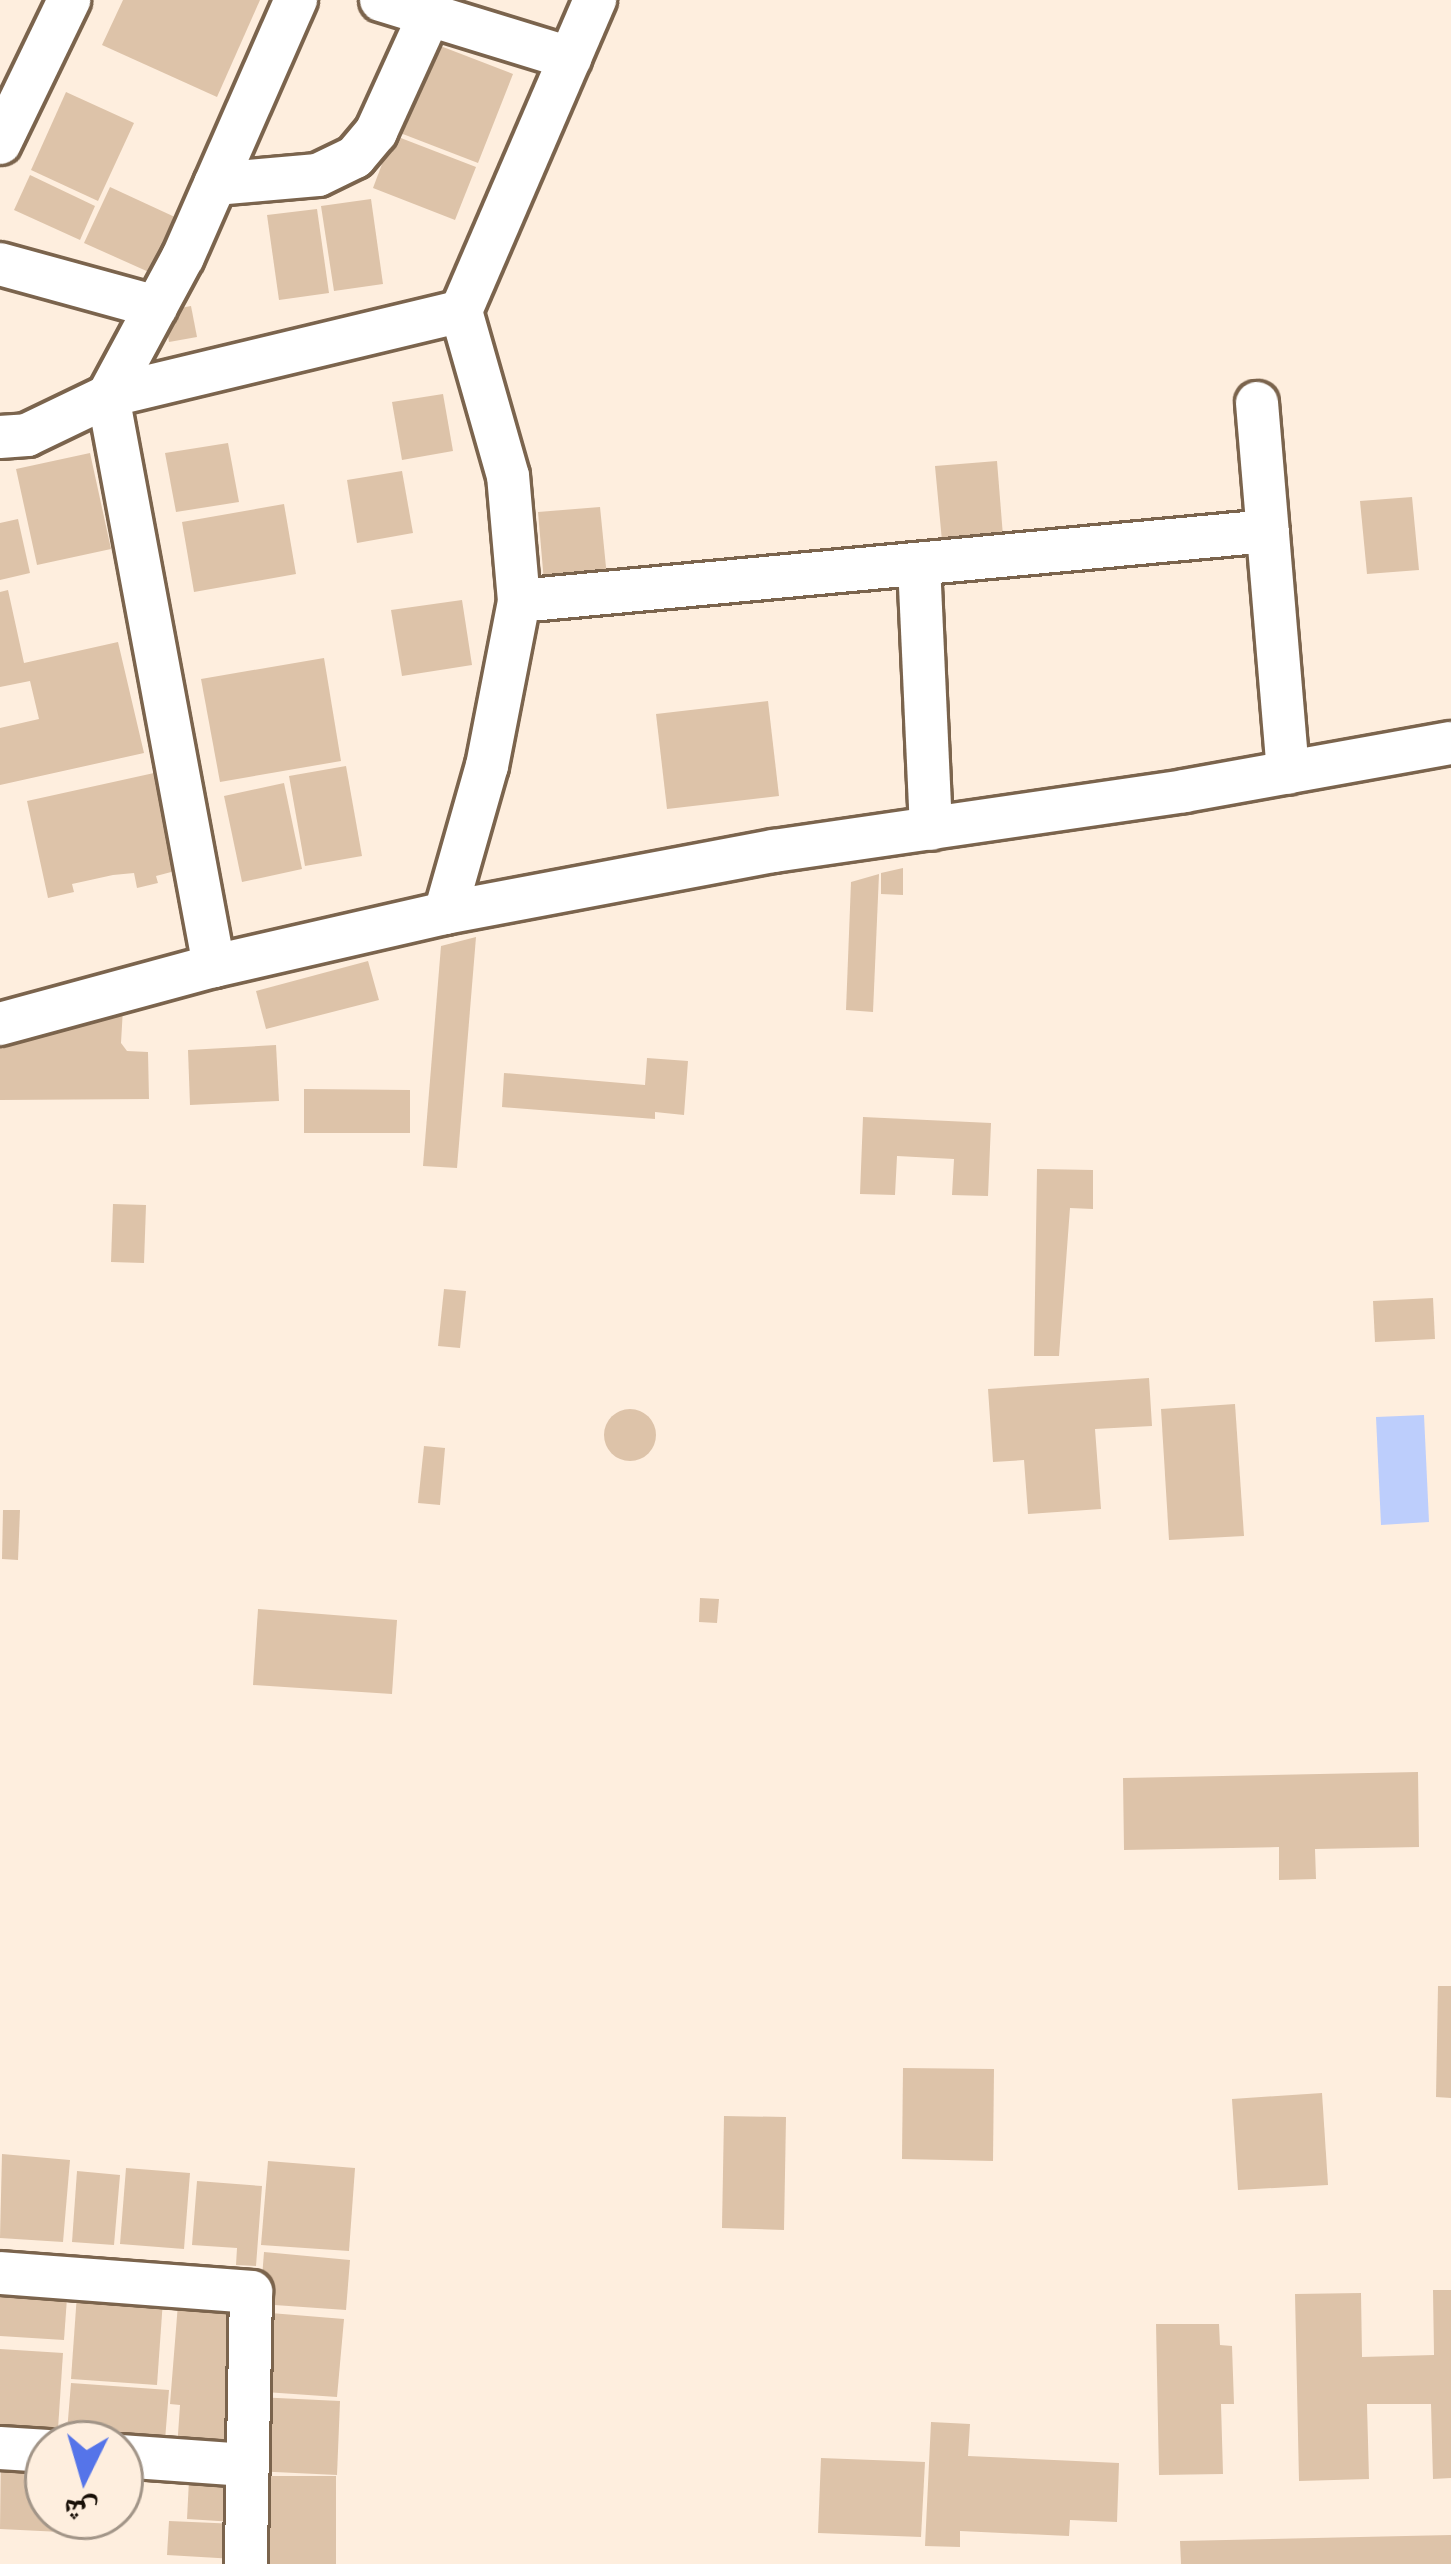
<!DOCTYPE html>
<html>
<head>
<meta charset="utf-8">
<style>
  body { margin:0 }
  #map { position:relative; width:1451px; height:2564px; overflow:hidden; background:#feeede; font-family:"PT Sans","Noto Naskh Arabic",sans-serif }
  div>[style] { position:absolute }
  .water>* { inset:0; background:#bdcefc }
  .building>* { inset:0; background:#ddc3a9 }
  .round { border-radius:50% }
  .roads { filter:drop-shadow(3px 0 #7b644d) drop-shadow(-3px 0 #7b644d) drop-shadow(0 3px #7b644d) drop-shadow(0 -3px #7b644d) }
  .street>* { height:42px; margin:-21px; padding:0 21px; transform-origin:21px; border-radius:21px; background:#fff }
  span { translate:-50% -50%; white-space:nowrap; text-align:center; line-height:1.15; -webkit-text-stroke:9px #feeede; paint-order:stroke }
  .north { position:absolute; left:24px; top:2420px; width:120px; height:120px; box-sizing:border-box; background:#feeede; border:3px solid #a29588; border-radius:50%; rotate:185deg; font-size:33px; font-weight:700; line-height:48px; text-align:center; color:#180f07 }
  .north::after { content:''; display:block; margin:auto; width:42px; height:54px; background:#5574e9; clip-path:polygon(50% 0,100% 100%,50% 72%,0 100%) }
</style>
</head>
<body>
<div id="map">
  <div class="water">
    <div style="clip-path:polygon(1424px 1415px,1429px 1522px,1381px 1525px,1376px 1417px)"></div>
  </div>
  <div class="building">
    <div style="clip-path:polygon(123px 0,260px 0,217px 97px,102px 45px)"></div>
    <div style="clip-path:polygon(430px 42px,513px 74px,478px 163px,395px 131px)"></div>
    <div style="clip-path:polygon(66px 92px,134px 123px,98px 201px,31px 170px)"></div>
    <div style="clip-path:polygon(393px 135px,476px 167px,455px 220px,373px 188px)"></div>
    <div style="clip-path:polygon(30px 175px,95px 206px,80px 240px,14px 210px)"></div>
    <div style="clip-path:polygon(110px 187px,177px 218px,151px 273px,84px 243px)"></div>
    <div style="clip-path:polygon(371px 199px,383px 284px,334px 291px,321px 206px)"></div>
    <div style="clip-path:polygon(317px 209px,329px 293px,279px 300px,267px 215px)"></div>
    <div style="clip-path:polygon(191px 306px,197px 337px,169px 342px,164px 311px)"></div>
    <div style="clip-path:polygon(443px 394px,453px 451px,402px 460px,392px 402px)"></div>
    <div style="clip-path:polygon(228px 443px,239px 502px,176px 512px,165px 453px)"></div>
    <div style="clip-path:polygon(90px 453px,111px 549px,37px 565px,16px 469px)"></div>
    <div style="clip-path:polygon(997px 461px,1003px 536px,942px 541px,935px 466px)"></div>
    <div style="clip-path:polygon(402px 471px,413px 533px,357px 543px,347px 480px)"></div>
    <div style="clip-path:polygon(1412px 497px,1419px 570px,1367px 574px,1360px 501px)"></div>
    <div style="clip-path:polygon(284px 504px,296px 574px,194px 592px,182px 522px)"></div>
    <div style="clip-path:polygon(600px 507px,607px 577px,544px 582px,538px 512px)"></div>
    <div style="clip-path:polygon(18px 519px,30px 573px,0 580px,0 523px)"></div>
    <div style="clip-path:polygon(8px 590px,24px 663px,118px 642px,144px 753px,0 785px,0 728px,39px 719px,30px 681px,0 687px,0 592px)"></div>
    <div style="clip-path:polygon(462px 600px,472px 665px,402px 676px,391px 610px)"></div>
    <div style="clip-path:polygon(324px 658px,341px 761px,220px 782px,201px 679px)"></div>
    <div style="clip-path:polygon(768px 701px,779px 796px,667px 809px,656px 714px)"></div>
    <div style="clip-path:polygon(346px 766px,362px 856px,305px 866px,289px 776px)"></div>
    <div style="clip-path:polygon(154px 773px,175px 871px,156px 876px,158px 883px,137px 888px,134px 873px,113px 875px,72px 884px,74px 892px,48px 898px,27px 801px)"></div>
    <div style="clip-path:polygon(284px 783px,302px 869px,242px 882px,224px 796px)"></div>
    <div style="clip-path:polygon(903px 868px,903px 895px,881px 894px,881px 873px)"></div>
    <div style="clip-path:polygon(879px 874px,873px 1012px,846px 1010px,851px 882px)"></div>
    <div style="clip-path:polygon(476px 937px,457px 1168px,423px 1166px,441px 946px)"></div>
    <div style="clip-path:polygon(368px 961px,379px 1000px,266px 1029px,256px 991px)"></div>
    <div style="clip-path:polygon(124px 991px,121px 1043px,127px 1051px,148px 1052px,149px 1099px,0 1100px,0 1042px)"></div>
    <div style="clip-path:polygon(276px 1045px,279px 1101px,190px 1105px,188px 1050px)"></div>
    <div style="clip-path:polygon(647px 1058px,688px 1061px,684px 1115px,655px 1112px,655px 1119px,502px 1107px,504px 1073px,645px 1085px)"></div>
    <div style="clip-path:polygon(304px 1089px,410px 1090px,410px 1133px,304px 1133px)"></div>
    <div style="clip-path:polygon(863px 1117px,991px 1123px,988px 1196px,952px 1195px,954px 1159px,897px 1156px,895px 1195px,860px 1194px)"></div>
    <div style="clip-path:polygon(1037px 1169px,1093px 1170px,1093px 1209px,1070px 1208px,1059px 1356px,1034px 1356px)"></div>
    <div style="clip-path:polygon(113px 1204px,146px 1205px,144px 1263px,111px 1262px)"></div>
    <div style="clip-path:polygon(444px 1289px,466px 1291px,460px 1348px,438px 1346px)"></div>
    <div style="clip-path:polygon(1433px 1298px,1435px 1339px,1375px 1342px,1373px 1301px)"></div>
    <div style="clip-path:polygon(1149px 1378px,1152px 1426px,1095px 1429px,1101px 1509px,1028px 1514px,1024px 1460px,993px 1462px,988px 1389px)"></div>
    <div style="clip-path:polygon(1235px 1404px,1244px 1536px,1169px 1540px,1161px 1409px)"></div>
    <div class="round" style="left:604px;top:1409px;width:52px;height:52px"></div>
    <div style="clip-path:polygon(424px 1446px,445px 1448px,440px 1505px,418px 1503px)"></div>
    <div style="clip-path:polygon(3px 1510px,20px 1510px,18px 1560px,2px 1559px)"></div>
    <div style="clip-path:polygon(700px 1598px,719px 1599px,717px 1623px,699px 1622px)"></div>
    <div style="clip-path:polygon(258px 1609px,397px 1620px,392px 1694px,253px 1685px)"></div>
    <div style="clip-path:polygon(1418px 1772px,1419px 1847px,1315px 1849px,1316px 1879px,1279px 1880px,1279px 1847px,1124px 1850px,1123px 1778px)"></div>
    <div style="clip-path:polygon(1438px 1986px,1451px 1986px,1451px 2098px,1436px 2097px)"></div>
    <div style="clip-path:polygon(903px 2068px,994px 2069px,993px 2161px,902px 2159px)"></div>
    <div style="clip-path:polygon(1322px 2093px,1328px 2185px,1238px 2190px,1232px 2099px)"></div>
    <div style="clip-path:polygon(724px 2116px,786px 2117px,784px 2230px,722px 2228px)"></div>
    <div style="clip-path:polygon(2px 2154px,70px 2160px,63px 2242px,0 2238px)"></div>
    <div style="clip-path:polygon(268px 2161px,355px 2168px,349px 2251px,261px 2245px)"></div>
    <div style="clip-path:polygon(126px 2168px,190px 2173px,184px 2249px,120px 2244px)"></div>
    <div style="clip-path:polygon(77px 2171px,120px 2175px,114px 2245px,72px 2242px)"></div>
    <div style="clip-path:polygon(197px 2181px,262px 2186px,256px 2266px,236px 2265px,237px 2248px,192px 2245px)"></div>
    <div style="clip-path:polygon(264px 2252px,350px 2260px,346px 2310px,260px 2304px)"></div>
    <div style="clip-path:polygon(0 2278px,68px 2284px,64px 2340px,0 2336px)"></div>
    <div style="clip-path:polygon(1433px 2290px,1451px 2290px,1451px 2478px,1433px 2479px,1431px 2404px,1367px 2404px,1369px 2479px,1299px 2481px,1295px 2294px,1361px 2293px,1362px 2357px,1434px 2355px)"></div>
    <div style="clip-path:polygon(179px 2291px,247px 2297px,236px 2453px,177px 2449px,180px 2405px,170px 2404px)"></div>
    <div style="clip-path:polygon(77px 2294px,163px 2300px,157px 2385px,71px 2379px)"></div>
    <div style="clip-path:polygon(258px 2312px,344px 2319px,337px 2397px,252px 2391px)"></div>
    <div style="clip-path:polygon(1156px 2324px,1219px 2324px,1220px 2345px,1232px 2346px,1234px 2404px,1221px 2404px,1223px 2474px,1159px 2475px)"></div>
    <div style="clip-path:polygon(0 2349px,63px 2353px,57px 2444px,0 2441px)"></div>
    <div style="clip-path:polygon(71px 2383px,169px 2390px,164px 2453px,120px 2444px,66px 2444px)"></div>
    <div style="clip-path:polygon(256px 2397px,340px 2401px,337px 2475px,253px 2471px)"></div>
    <div style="clip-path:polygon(931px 2422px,970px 2424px,968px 2456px,1119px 2463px,1117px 2522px,1070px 2520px,1069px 2536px,960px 2531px,960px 2547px,925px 2546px)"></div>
    <div style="clip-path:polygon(1px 2452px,48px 2454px,48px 2516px,61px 2516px,61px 2532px,0 2529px)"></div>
    <div style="clip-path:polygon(821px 2458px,925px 2462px,921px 2537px,818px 2533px)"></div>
    <div style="clip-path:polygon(260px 2476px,336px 2476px,336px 2564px,260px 2564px)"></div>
    <div style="clip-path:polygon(189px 2480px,236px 2482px,234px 2522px,187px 2519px)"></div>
    <div style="clip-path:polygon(169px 2521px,237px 2524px,235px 2559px,167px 2555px)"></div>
    <div style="clip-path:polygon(1451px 2535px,1451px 2564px,1181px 2564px,1180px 2541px)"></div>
  </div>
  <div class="roads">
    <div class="street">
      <div style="left:381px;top:0;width:198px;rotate:17.1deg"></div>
      <div style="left:0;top:143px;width:159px;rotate:-64.2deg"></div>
      <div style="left:215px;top:184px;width:103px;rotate:-5deg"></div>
      <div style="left:318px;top:175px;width:41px;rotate:-25.9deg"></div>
      <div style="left:355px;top:157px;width:33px;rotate:-50deg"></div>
      <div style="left:376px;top:132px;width:125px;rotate:-65.5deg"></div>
      <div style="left:0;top:264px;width:162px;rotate:15.4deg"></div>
      <div style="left:1257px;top:403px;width:371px;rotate:85.2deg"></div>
      <div style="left:0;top:437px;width:27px;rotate:-4deg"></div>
      <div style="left:27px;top:435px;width:90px;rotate:-25.7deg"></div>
      <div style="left:108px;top:396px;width:363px;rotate:-13.5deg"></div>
      <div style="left:919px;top:564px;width:265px;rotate:87.4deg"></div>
      <div style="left:519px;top:601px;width:752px;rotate:-5.34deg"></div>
      <div style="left:445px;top:913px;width:153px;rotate:-74.1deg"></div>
      <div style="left:487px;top:766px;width:168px;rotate:-79deg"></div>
      <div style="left:519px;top:601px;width:125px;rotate:-95deg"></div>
      <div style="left:508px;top:476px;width:172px;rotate:-105.9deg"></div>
      <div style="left:461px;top:311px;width:339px;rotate:-66.7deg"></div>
      <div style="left:214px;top:966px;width:580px;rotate:-100.53deg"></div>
      <div style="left:108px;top:396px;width:158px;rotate:-61.7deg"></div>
      <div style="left:183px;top:257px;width:281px;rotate:-66.3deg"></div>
      <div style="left:0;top:1024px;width:222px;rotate:-15.2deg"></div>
      <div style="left:214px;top:966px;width:237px;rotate:-12.9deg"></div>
      <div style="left:445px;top:913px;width:335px;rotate:-10.7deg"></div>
      <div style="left:774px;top:851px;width:414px;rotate:-8.3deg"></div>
      <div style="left:1184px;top:791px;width:271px;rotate:-10.2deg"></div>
      <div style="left:0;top:2273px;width:252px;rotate:4.3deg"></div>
      <div style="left:251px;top:2292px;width:272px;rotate:91.1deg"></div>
      <div style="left:0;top:2448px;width:48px;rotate:3.6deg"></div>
      <div style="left:120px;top:2456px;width:126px;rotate:4.1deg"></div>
    </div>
  </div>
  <div class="north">ش</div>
</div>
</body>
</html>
